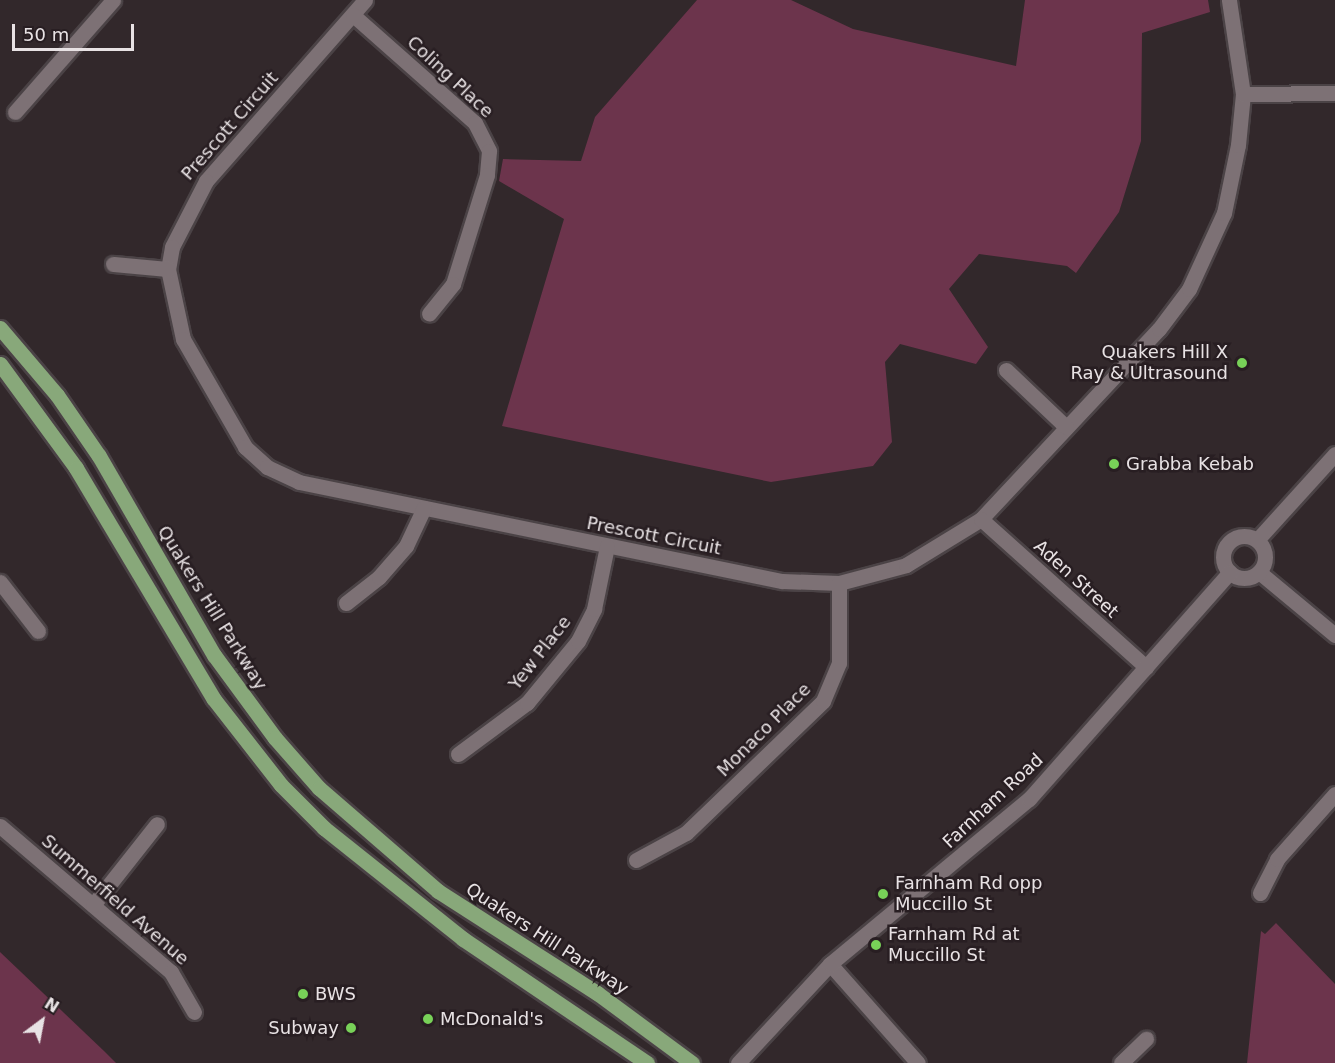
<!DOCTYPE html>
<html>
<head>
<meta charset="utf-8">
<style>
  body { margin:0 }
  #map { position:relative; width:1335px; height:1063px; overflow:hidden; background:#32282b; font-family:"DejaVu Sans",sans-serif }
  div>[style] { position:absolute }
  .green>* { inset:0; background:#6c344c }
  .roads { filter:drop-shadow(2px 0 #4b4346) drop-shadow(-2px 0 #4b4346) drop-shadow(0 2px #4b4346) drop-shadow(0 -2px #4b4346) }
  .minor>* { height:15px; margin:-7.5px; padding:0 7.5px; transform-origin:7.5px; border-radius:7.5px; background:#7d7175 }
  .tertiary>* { height:15px; margin:-7.5px; padding:0 7.5px; transform-origin:7.5px; border-radius:7.5px; background:#7d7175 }
  .tertiary>.ring { margin:-7.5px; padding:0; box-sizing:content-box; background:none; border:15px solid #7d7175; border-radius:50% }
  .primary>* { height:15px; margin:-7.5px; padding:0 7.5px; transform-origin:7.5px; border-radius:7.5px; background:#88a87a }
  .dots>* { width:16px; height:16px; translate:-50% -50%; box-sizing:border-box; border:3px solid #281e22; border-radius:50% }
  span { translate:-50% -50%; white-space:nowrap; text-align:center; line-height:1.15; -webkit-text-stroke:5px #281e22; paint-order:stroke }
  .street-label { font-size:18px; color:#e8e2e4 }
  .poi-label { font-size:18px; color:#e8e2e4 }
  .right { translate:-100% -50%; text-align:right }
  .left { translate:0 -50%; text-align:left }
  .north { position:absolute; left:12px; top:991px; width:60px; height:60px; -webkit-text-stroke:4px #281e22; paint-order:stroke; rotate:32deg; font-size:16px; font-weight:700; line-height:24px; text-align:center; color:#e8e2e4 }
  .north::after { content:''; display:block; margin:auto; width:21px; height:27px; background:#e8e2e4; clip-path:polygon(50% 0,100% 100%,50% 72%,0 100%) }
  .scale { position:absolute; left:12px; top:24px; width:122px; height:27px; box-sizing:border-box; border:3px solid #e8e2e4; border-top:0; padding-left:8px; font-size:18px; line-height:21px; white-space:nowrap; color:#e8e2e4; -webkit-text-stroke:4px #281e22; paint-order:stroke }
</style>
</head>
<body>
<div id="map">
  <div class="green">
    <div style="clip-path:polygon(697px 0,791px 0,853px 29px,1016px 66px,1025px 0,1208px 0,1210px 12px,1142px 33px,1141px 141px,1119px 212px,1076px 273px,1067px 266px,979px 254px,949px 289px,988px 347px,976px 364px,900px 344px,885px 362px,892px 442px,873px 466px,771px 482px,502px 426px,564px 219px,499px 181px,503px 159px,581px 161px,595px 117px)"></div>
    <div style="clip-path:polygon(1276px 923px,1335px 984px,1335px 1063px,1247px 1063px,1261px 931px,1265px 934px)"></div>
    <div style="clip-path:polygon(0 952px,104px 1051px,116px 1063px,0 1063px)"></div>
  </div>
  <div class="roads">
    <div class="minor">
      <div style="left:365px;top:0;width:241px;rotate:131.3deg"></div>
      <div style="left:206px;top:181px;width:74px;rotate:117.3deg"></div>
      <div style="left:172px;top:247px;width:22px;rotate:100deg"></div>
      <div style="left:168px;top:269px;width:72px;rotate:77.9deg"></div>
      <div style="left:183px;top:339px;width:125px;rotate:60.1deg"></div>
      <div style="left:245px;top:447px;width:30px;rotate:42deg"></div>
      <div style="left:267px;top:467px;width:35px;rotate:25deg"></div>
      <div style="left:299px;top:482px;width:493px;rotate:11.6deg"></div>
      <div style="left:782px;top:581px;width:57px;rotate:2deg"></div>
      <div style="left:839px;top:583px;width:69px;rotate:-15deg"></div>
      <div style="left:906px;top:565px;width:88px;rotate:-31.5deg"></div>
      <div style="left:981px;top:519px;width:260px;rotate:-46.9deg"></div>
      <div style="left:1159px;top:329px;width:50px;rotate:-53.1deg"></div>
      <div style="left:1189px;top:289px;width:84px;rotate:-65.3deg"></div>
      <div style="left:1224px;top:213px;width:69px;rotate:-78.4deg"></div>
      <div style="left:1238px;top:145px;width:51px;rotate:-84.4deg"></div>
      <div style="left:1243px;top:94px;width:95px;rotate:-98.5deg"></div>
      <div style="left:353px;top:15px;width:163px;rotate:41.5deg"></div>
      <div style="left:475px;top:123px;width:31px;rotate:63deg"></div>
      <div style="left:489px;top:151px;width:24px;rotate:95deg"></div>
      <div style="left:487px;top:175px;width:114px;rotate:107.3deg"></div>
      <div style="left:453px;top:284px;width:38px;rotate:129deg"></div>
      <div style="left:1243px;top:94px;width:92px;rotate:-0.6deg"></div>
      <div style="left:15px;top:112px;width:149px;rotate:-48.8deg"></div>
      <div style="left:113px;top:264px;width:55px;rotate:5.2deg"></div>
      <div style="left:1006px;top:370px;width:83px;rotate:43.5deg"></div>
      <div style="left:981px;top:519px;width:222px;rotate:41.9deg"></div>
      <div style="left:1259px;top:572px;width:99px;rotate:39.7deg"></div>
      <div style="left:0;top:582px;width:62px;rotate:52.2deg"></div>
      <div style="left:346px;top:603px;width:42px;rotate:-38.2deg"></div>
      <div style="left:379px;top:577px;width:41px;rotate:-48.9deg"></div>
      <div style="left:406px;top:546px;width:42px;rotate:-64.7deg"></div>
      <div style="left:458px;top:754px;width:86px;rotate:-36.5deg"></div>
      <div style="left:527px;top:703px;width:80px;rotate:-50.6deg"></div>
      <div style="left:578px;top:641px;width:36px;rotate:-63deg"></div>
      <div style="left:594px;top:609px;width:64px;rotate:-78.3deg"></div>
      <div style="left:0;top:826px;width:225px;rotate:40.5deg"></div>
      <div style="left:171px;top:972px;width:46px;rotate:60.1deg"></div>
      <div style="left:636px;top:860px;width:57px;rotate:-28.4deg"></div>
      <div style="left:686px;top:833px;width:190px;rotate:-43.9deg"></div>
      <div style="left:823px;top:701px;width:41px;rotate:-67.2deg"></div>
      <div style="left:839px;top:663px;width:80px;rotate:-90deg"></div>
      <div style="left:1260px;top:893px;width:38px;rotate:-63deg"></div>
      <div style="left:1277px;top:859px;width:87px;rotate:-48.3deg"></div>
      <div style="left:93px;top:905px;width:103px;rotate:-51.7deg"></div>
      <div style="left:830px;top:964px;width:132px;rotate:48.4deg"></div>
      <div style="left:1121px;top:1063px;width:35px;rotate:-44deg"></div>
    </div>
    <div class="tertiary">
      <div class="ring" style="left:1223px;top:536px;width:27px;height:27px"></div>
      <div style="left:1257px;top:540px;width:116px;rotate:-47.8deg"></div>
      <div style="left:738px;top:1063px;width:135px;rotate:-47.1deg"></div>
      <div style="left:830px;top:964px;width:259px;rotate:-39.7deg"></div>
      <div style="left:1029px;top:799px;width:303px;rotate:-48.5deg"></div>
    </div>
    <div class="primary">
      <div style="left:0;top:328px;width:88px;rotate:49.6deg"></div>
      <div style="left:57px;top:395px;width:74px;rotate:55.5deg"></div>
      <div style="left:99px;top:456px;width:230px;rotate:60deg"></div>
      <div style="left:214px;top:655px;width:103px;rotate:53.7deg"></div>
      <div style="left:275px;top:738px;width:67px;rotate:48.7deg"></div>
      <div style="left:319px;top:788px;width:157px;rotate:40.9deg"></div>
      <div style="left:438px;top:891px;width:189px;rotate:32.7deg"></div>
      <div style="left:597px;top:993px;width:118px;rotate:36.4deg"></div>
      <div style="left:0;top:364px;width:129px;rotate:53.8deg"></div>
      <div style="left:76px;top:468px;width:268px;rotate:59.2deg"></div>
      <div style="left:213px;top:698px;width:110px;rotate:52deg"></div>
      <div style="left:281px;top:785px;width:61px;rotate:45deg"></div>
      <div style="left:324px;top:828px;width:178px;rotate:38.6deg"></div>
      <div style="left:463px;top:939px;width:222px;rotate:34deg"></div>
    </div>
  </div>
  <div class="dots">
    <div style="left:1242px;top:363px;background:#78d158"></div>
    <div style="left:1114px;top:464px;background:#78d158"></div>
    <div style="left:883px;top:894px;background:#78d158"></div>
    <div style="left:876px;top:945px;background:#78d158"></div>
    <div style="left:303px;top:994px;background:#78d158"></div>
    <div style="left:428px;top:1019px;background:#78d158"></div>
    <div style="left:351px;top:1028px;background:#78d158"></div>
  </div>
  <div class="street-label">
    <span style="left:450px;top:77px;rotate:43deg">Coling Place</span>
    <span style="left:230px;top:126px;rotate:-49deg">Prescott Circuit</span>
    <span style="left:654px;top:536px;rotate:11deg">Prescott Circuit</span>
    <span style="left:1076px;top:579px;rotate:42deg">Aden Street</span>
    <span style="left:212px;top:608px;rotate:58deg">Quakers Hill Parkway</span>
    <span style="left:540px;top:653px;rotate:-52deg">Yew Place</span>
    <span style="left:764px;top:730px;rotate:-45deg">Monaco Place</span>
    <span style="left:993px;top:801px;rotate:-43deg">Farnham Road</span>
    <span style="left:115px;top:900px;rotate:41deg">Summerfield Avenue</span>
    <span style="left:547px;top:939px;rotate:33deg">Quakers Hill Parkway</span>
  </div>
  <div class="poi-label">
    <span class="right" style="left:1228px;top:363px">Quakers Hill X<br>Ray &amp; Ultrasound</span>
    <span class="left" style="left:1126px;top:464px">Grabba Kebab</span>
    <span class="left" style="left:895px;top:894px">Farnham Rd opp<br>Muccillo St</span>
    <span class="left" style="left:888px;top:945px">Farnham Rd at<br>Muccillo St</span>
    <span class="left" style="left:315px;top:994px">BWS</span>
    <span class="left" style="left:440px;top:1019px">McDonald's</span>
    <span class="right" style="left:339px;top:1028px">Subway</span>
  </div>
  <div class="north">N</div>
  <div class="scale">50 m</div>
</div>
</body>
</html>
